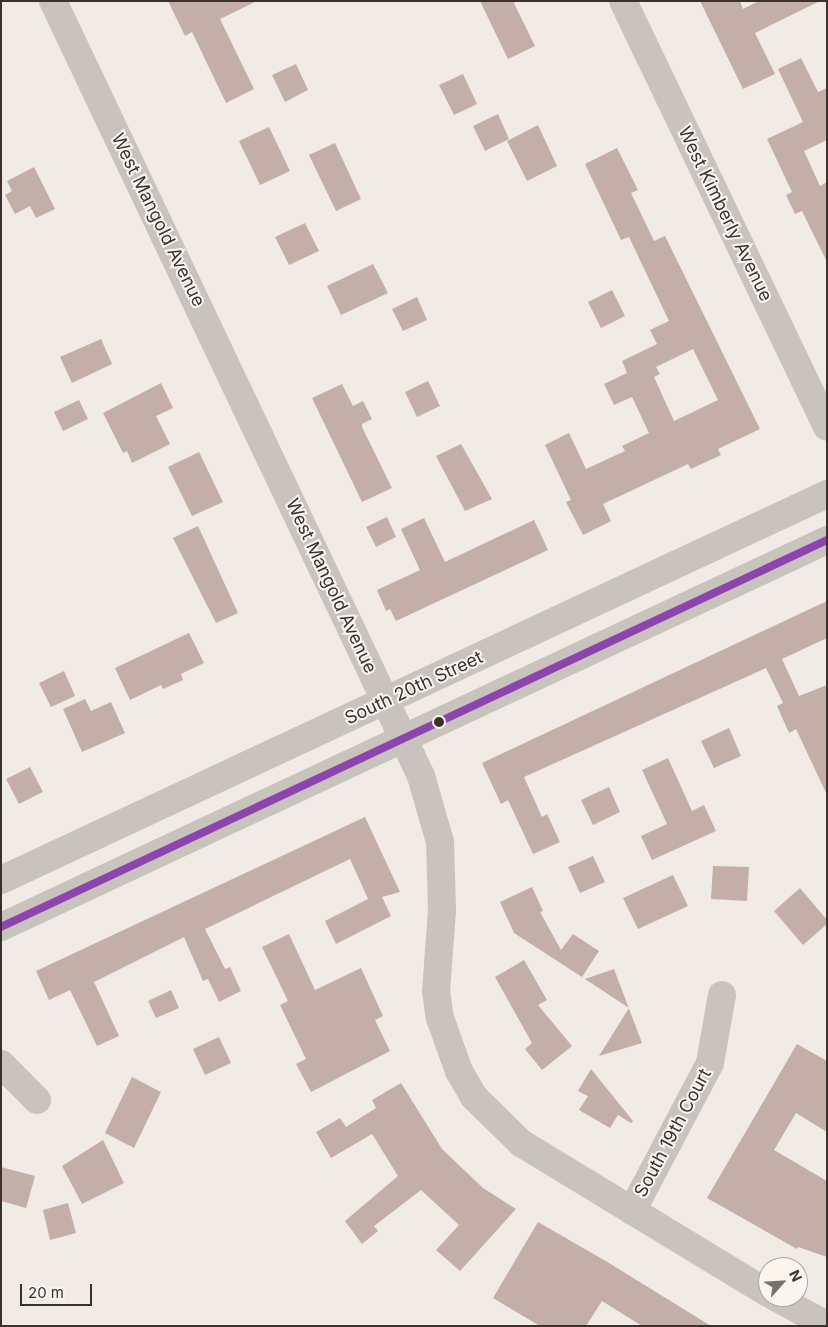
<!DOCTYPE html>
<html>
<head>
<meta charset="utf-8">
<style>
  body { margin:0 }
  #map { position:relative; width:828px; height:1327px; overflow:hidden; background:#f0ebe5; font-family:Inter,sans-serif }
  div>[style] { position:absolute }
  .building>* { inset:0; background:#c3afa7 }
  .minor>* { height:28px; margin:-14px; padding:0 14px; transform-origin:14px; border-radius:14px; background:#c9c3be }
  .bus-1>* { height:8px; margin:-4px; padding:0 4px; transform-origin:4px; border-radius:4px; background:#8e44ad }
  .dots>* { width:14px; height:14px; translate:-50% -50%; box-sizing:border-box; border:2px solid #fbf5ee; border-radius:50% }
  span { translate:-50% -50%; white-space:nowrap; text-align:center; line-height:1.15; -webkit-text-stroke:4px #fbf5ee; paint-order:stroke }
  .street-label { font-size:18px; color:#3b302b }
  .frame { position:absolute; inset:0; border:2px solid #3b302b; pointer-events:none }
  .north { position:absolute; left:758px; top:1257px; width:50px; height:50px; box-sizing:border-box; background:#fbf5ee; border:1px solid #aea6a0; border-radius:50%; rotate:64deg; font-size:14px; font-weight:700; line-height:20px; text-align:center; color:#3b302b }
  .north::after { content:''; display:block; margin:auto; width:18px; height:22px; background:#7a716c; clip-path:polygon(50% 0,100% 100%,50% 72%,0 100%) }
  .scale { position:absolute; left:20px; top:1284px; width:72px; height:22px; box-sizing:border-box; border:2px solid #3b302b; border-top:0; padding-left:6px; font-size:15px; line-height:18px; white-space:nowrap; color:#3b302b; -webkit-text-stroke:4px #fbf5ee; paint-order:stroke }
</style>
</head>
<body>
<div id="map">
  <div class="building">
    <div style="clip-path:polygon(168px 1px,257px 1px,220px 19px,254px 89px,226px 103px,192px 32px,185px 36px)"></div>
    <div style="clip-path:polygon(480px 1px,513px 1px,535px 46px,508px 59px)"></div>
    <div style="clip-path:polygon(700px 1px,740px 1px,743px 9px,759px 1px,820px 1px,755px 33px,775px 74px,743px 89px)"></div>
    <div style="clip-path:polygon(801px 58px,818px 92px,827px 88px,827px 140px,804px 151px,820px 186px,827px 182px,827px 262px,802px 211px,795px 214px,786px 195px,792px 192px,767px 139px,803px 122px,778px 69px)"></div>
    <div style="clip-path:polygon(296px 64px,308px 90px,285px 102px,272px 75px)"></div>
    <div style="clip-path:polygon(463px 74px,477px 104px,454px 115px,439px 85px)"></div>
    <div style="clip-path:polygon(498px 114px,509px 139px,485px 151px,473px 126px)"></div>
    <div style="clip-path:polygon(538px 125px,557px 166px,527px 181px,507px 141px)"></div>
    <div style="clip-path:polygon(269px 127px,290px 171px,260px 185px,239px 141px)"></div>
    <div style="clip-path:polygon(335px 143px,361px 199px,336px 211px,309px 155px)"></div>
    <div style="clip-path:polygon(evenodd,617px 148px,638px 190px,631px 193px,654px 241px,665px 236px,760px 429px,718px 449px,721px 455px,691px 469px,688px 464px,603px 504px,611px 521px,583px 535px,566px 502px,571px 500px,545px 445px,569px 433px,586px 469px,625px 451px,622px 446px,649px 433px,632px 397px,614px 405px,604px 384px,627px 373px,622px 361px,657px 344px,650px 330px,669px 321px,629px 237px,621px 240px,585px 164px,617px 148px,693px 349px,718px 400px,674px 421px,654px 377px,660px 374px,656px 367px,693px 349px)"></div>
    <div style="clip-path:polygon(34px 167px,55px 209px,36px 218px,30px 206px,15px 214px,5px 195px,12px 191px,7px 181px)"></div>
    <div style="clip-path:polygon(305px 223px,319px 251px,289px 265px,275px 237px)"></div>
    <div style="clip-path:polygon(373px 264px,388px 293px,341px 315px,327px 286px)"></div>
    <div style="clip-path:polygon(612px 290px,625px 316px,601px 328px,588px 302px)"></div>
    <div style="clip-path:polygon(417px 297px,427px 320px,403px 331px,392px 309px)"></div>
    <div style="clip-path:polygon(101px 339px,112px 364px,72px 383px,60px 357px)"></div>
    <div style="clip-path:polygon(428px 381px,440px 406px,417px 417px,405px 392px)"></div>
    <div style="clip-path:polygon(161px 383px,173px 408px,156px 416px,170px 444px,132px 463px,127px 451px,123px 453px,103px 413px)"></div>
    <div style="clip-path:polygon(342px 384px,353px 406px,363px 401px,372px 419px,362px 424px,362px 427px,392px 488px,362px 502px,312px 398px)"></div>
    <div style="clip-path:polygon(79px 400px,88px 419px,63px 431px,54px 412px)"></div>
    <div style="clip-path:polygon(461px 444px,492px 499px,465px 511px,436px 456px)"></div>
    <div style="clip-path:polygon(199px 452px,223px 502px,192px 516px,168px 467px)"></div>
    <div style="clip-path:polygon(387px 517px,396px 537px,376px 547px,366px 527px)"></div>
    <div style="clip-path:polygon(424px 518px,445px 562px,534px 520px,548px 550px,396px 621px,390px 609px,386px 611px,377px 590px,420px 570px,401px 529px)"></div>
    <div style="clip-path:polygon(198px 526px,238px 613px,216px 623px,173px 538px)"></div>
    <div style="clip-path:polygon(827px 601px,827px 638px,782px 659px,799px 696px,827px 685px,827px 795px,796px 729px,789px 733px,777px 706px,783px 703px,766px 668px,524px 777px,542px 817px,547px 814px,560px 842px,533px 854px,508px 800px,501px 804px,482px 763px)"></div>
    <div style="clip-path:polygon(189px 633px,204px 663px,181px 674px,183px 680px,163px 689px,161px 685px,130px 700px,115px 668px)"></div>
    <div style="clip-path:polygon(64px 671px,75px 696px,51px 707px,39px 683px)"></div>
    <div style="clip-path:polygon(85px 699px,91px 711px,111px 702px,125px 733px,82px 752px,63px 709px)"></div>
    <div style="clip-path:polygon(729px 728px,741px 756px,714px 768px,701px 741px)"></div>
    <div style="clip-path:polygon(668px 758px,692px 811px,704px 805px,716px 831px,652px 860px,641px 836px,667px 824px,642px 770px)"></div>
    <div style="clip-path:polygon(30px 767px,43px 792px,19px 804px,6px 779px)"></div>
    <div style="clip-path:polygon(609px 787px,620px 812px,593px 825px,581px 800px)"></div>
    <div style="clip-path:polygon(365px 817px,400px 892px,382px 897px,391px 916px,336px 944px,325px 921px,368px 899px,350px 859px,205px 929px,225px 969px,230px 967px,241px 991px,219px 1002px,208px 979px,203px 981px,184px 937px,94px 982px,119px 1036px,97px 1046px,70px 990px,49px 1000px,36px 971px)"></div>
    <div style="clip-path:polygon(593px 856px,605px 882px,580px 893px,568px 867px)"></div>
    <div style="clip-path:polygon(713px 866px,749px 867px,747px 901px,711px 899px)"></div>
    <div style="clip-path:polygon(673px 875px,688px 906px,638px 929px,623px 898px)"></div>
    <div style="clip-path:polygon(532px 887px,543px 911px,540px 912px,561px 950px,573px 934px,599px 951px,582px 977px,514px 933px,500px 902px)"></div>
    <div style="clip-path:polygon(800px 888px,827px 920px,827px 924px,803px 945px,774px 911px)"></div>
    <div style="clip-path:polygon(289px 934px,315px 990px,361px 968px,383px 1016px,375px 1020px,390px 1051px,311px 1092px,296px 1064px,306px 1059px,280px 1005px,288px 1001px,262px 947px)"></div>
    <div style="clip-path:polygon(524px 960px,547px 1000px,538px 1005px,572px 1046px,542px 1070px,525px 1049px,532px 1043px,495px 977px)"></div>
    <div style="clip-path:polygon(614px 969px,642px 1043px,599px 1056px,629px 1008px,585px 979px)"></div>
    <div style="clip-path:polygon(171px 990px,179px 1008px,156px 1018px,148px 1001px)"></div>
    <div style="clip-path:polygon(219px 1037px,231px 1063px,205px 1075px,193px 1049px)"></div>
    <div style="clip-path:polygon(797px 1044px,827px 1061px,827px 1132px,796px 1113px,774px 1150px,827px 1181px,827px 1257px,798px 1247px,797px 1249px,707px 1198px)"></div>
    <div style="clip-path:polygon(591px 1069px,633px 1121px,631px 1123px,618px 1115px,610px 1128px,579px 1110px,588px 1096px,578px 1091px)"></div>
    <div style="clip-path:polygon(132px 1077px,161px 1092px,134px 1148px,105px 1133px)"></div>
    <div style="clip-path:polygon(401px 1083px,442px 1149px,483px 1188px,516px 1209px,460px 1271px,436px 1250px,459px 1225px,421px 1190px,374px 1226px,378px 1231px,362px 1244px,345px 1221px,398px 1176px,372px 1134px,331px 1158px,316px 1132px,340px 1118px,346px 1127px,376px 1108px,372px 1100px)"></div>
    <div style="clip-path:polygon(103px 1140px,124px 1183px,82px 1204px,62px 1166px)"></div>
    <div style="clip-path:polygon(1px 1167px,35px 1176px,26px 1208px,1px 1201px)"></div>
    <div style="clip-path:polygon(68px 1203px,76px 1233px,50px 1240px,43px 1210px)"></div>
    <div style="clip-path:polygon(538px 1222px,609px 1263px,711px 1326px,642px 1326px,602px 1301px,586px 1326px,540px 1326px,493px 1298px)"></div>
  </div>
  <div class="minor">
    <div style="left:53px;top:1px;width:858px;rotate:64.6deg"></div>
    <div style="left:421px;top:776px;width:69px;rotate:73.9deg"></div>
    <div style="left:440px;top:842px;width:68px;rotate:88.3deg"></div>
    <div style="left:442px;top:910px;width:81px;rotate:94.2deg"></div>
    <div style="left:436px;top:991px;width:27px;rotate:82deg"></div>
    <div style="left:440px;top:1018px;width:56px;rotate:70.3deg"></div>
    <div style="left:459px;top:1071px;width:30px;rotate:60deg"></div>
    <div style="left:474px;top:1097px;width:66px;rotate:44.4deg"></div>
    <div style="left:521px;top:1143px;width:289px;rotate:31.3deg"></div>
    <div style="left:623px;top:1px;width:472px;rotate:64.4deg"></div>
    <div style="left:1px;top:880px;width:912px;rotate:-25.05deg"></div>
    <div style="left:1px;top:927px;width:912px;rotate:-25.1deg"></div>
    <div style="left:1px;top:1064px;width:51px;rotate:45deg"></div>
    <div style="left:632px;top:1211px;width:167px;rotate:-62.2deg"></div>
    <div style="left:710px;top:1063px;width:69px;rotate:-80deg"></div>
    <div style="left:775px;top:1297px;width:59px;rotate:28.3deg"></div>
  </div>
  <div class="bus-1">
    <div style="left:1px;top:927px;width:912px;rotate:-25.1deg"></div>
  </div>
  <div class="dots">
    <div style="left:439px;top:722px;background:#3b302b"></div>
  </div>
  <div class="street-label">
    <span style="left:725px;top:214px;rotate:64deg">West Kimberly Avenue</span>
    <span style="left:158px;top:220px;rotate:64deg">West Mangold Avenue</span>
    <span style="left:331px;top:586px;rotate:65deg">West Mangold Avenue</span>
    <span style="left:414px;top:688px;rotate:-25deg">South 20th Street</span>
    <span style="left:673px;top:1133px;rotate:-62deg">South 19th Court</span>
  </div>
  <div class="frame"></div>
  <div class="north">N</div>
  <div class="scale">20 m</div>
</div>
</body>
</html>
